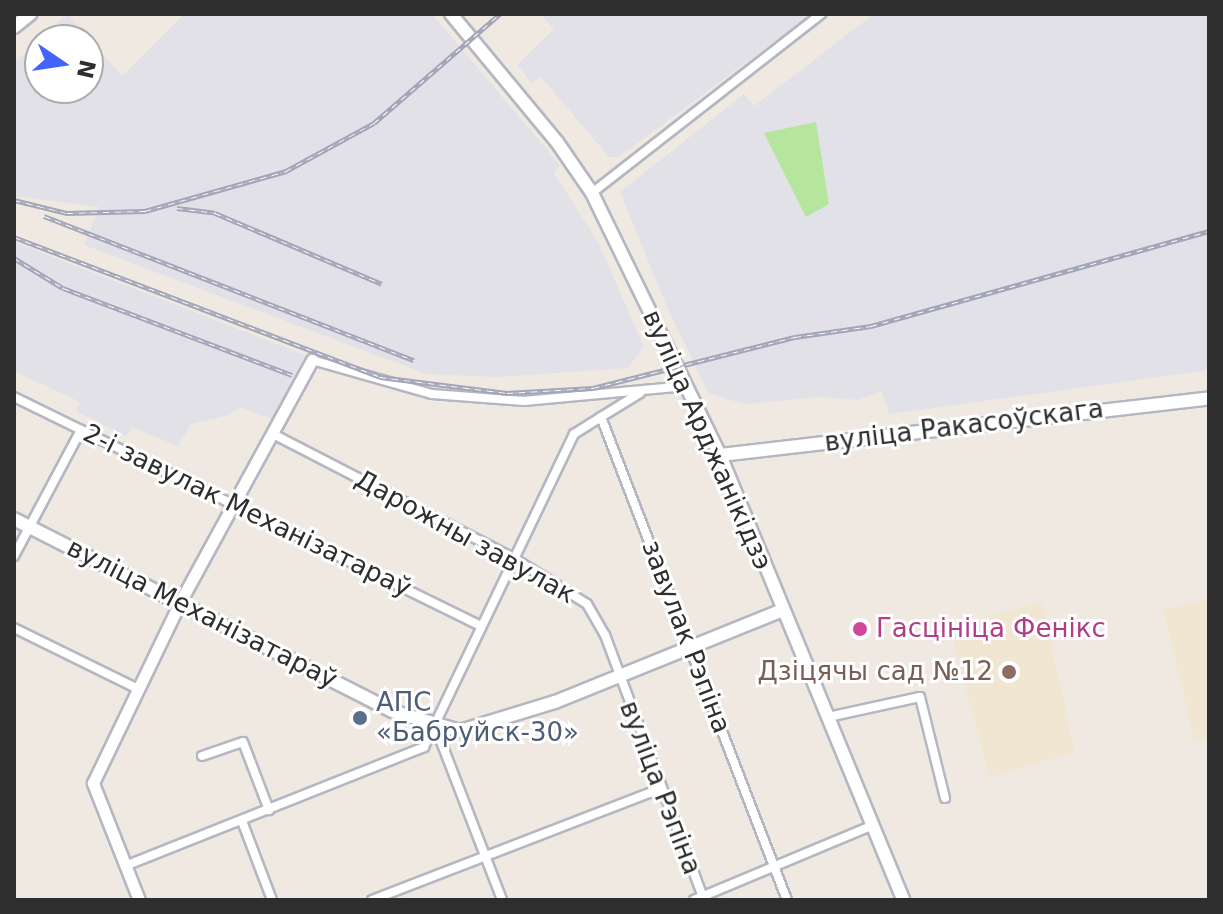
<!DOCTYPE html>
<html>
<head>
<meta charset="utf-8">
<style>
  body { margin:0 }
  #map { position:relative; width:1223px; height:914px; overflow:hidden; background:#efe9e1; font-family:"DejaVu Sans",sans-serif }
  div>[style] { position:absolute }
  .industrial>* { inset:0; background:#e3e1e8 }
  .education>* { inset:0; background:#f0e6d1 }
  .green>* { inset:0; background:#b6e59e }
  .roads { filter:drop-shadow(2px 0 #b4b7c1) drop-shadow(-2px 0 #b4b7c1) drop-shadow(0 2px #b4b7c1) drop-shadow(0 -2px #b4b7c1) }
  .minor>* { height:8px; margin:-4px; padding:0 4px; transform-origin:4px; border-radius:4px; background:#fff }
  .tertiary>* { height:11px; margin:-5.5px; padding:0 5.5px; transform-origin:5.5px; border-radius:5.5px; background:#fff }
  .secondary>* { height:12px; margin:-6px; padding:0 6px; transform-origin:6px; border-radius:6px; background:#fff }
  .rail>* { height:5px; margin-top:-2.5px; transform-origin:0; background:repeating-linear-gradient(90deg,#fff 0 6px,#a3a6b8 0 12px); box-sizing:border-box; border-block:2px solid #a3a6b8 }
  .dots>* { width:22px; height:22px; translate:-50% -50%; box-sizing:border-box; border:4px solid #fff; border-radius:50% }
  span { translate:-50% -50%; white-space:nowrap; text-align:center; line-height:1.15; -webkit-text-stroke:6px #fff; paint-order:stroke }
  .street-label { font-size:26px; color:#2e2e2e }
  .hotel-label { font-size:26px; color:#b23c85 }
  .left { translate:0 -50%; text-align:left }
  .education-label { font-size:26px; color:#785e54 }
  .right { translate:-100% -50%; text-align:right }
  .service-label { font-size:26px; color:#4e5e75 }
  .frame { position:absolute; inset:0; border:16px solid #2e2e2e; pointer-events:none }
  .north { position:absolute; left:24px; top:24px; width:80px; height:80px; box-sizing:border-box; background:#fff; border:2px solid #ababab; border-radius:50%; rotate:103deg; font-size:22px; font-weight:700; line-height:32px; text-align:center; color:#2e2e2e }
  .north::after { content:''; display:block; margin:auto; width:28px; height:36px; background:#4264fb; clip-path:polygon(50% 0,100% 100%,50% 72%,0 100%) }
</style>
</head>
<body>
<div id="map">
  <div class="industrial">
    <div style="clip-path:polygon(68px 14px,122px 76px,184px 14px,432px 14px,560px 165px,554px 173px,598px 242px,644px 347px,628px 368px,497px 377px,426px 374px,84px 245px,99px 207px,14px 196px,14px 62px,40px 41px,40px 88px,88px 88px,88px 40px,40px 37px)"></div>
    <div style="clip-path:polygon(540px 14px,811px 14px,619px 157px,609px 157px,541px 77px,532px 83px,517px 65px,554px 29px)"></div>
    <div style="clip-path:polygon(874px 14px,1209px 14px,1209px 370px,889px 414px,882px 391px,859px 400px,820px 397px,744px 404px,709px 393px,670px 314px,620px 192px,744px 94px,754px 106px)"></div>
    <div style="clip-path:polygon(14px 242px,305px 355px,276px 421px,240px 407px,229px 415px,191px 424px,178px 446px,132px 427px,126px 436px,76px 411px,80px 402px,14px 371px)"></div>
  </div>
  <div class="education">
    <div style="clip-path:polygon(1209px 599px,1209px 738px,1195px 741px,1163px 610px)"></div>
    <div style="clip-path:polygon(1042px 602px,1075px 752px,989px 777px,950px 627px)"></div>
  </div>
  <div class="green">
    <div style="clip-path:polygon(816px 122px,829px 204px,806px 217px,764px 133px)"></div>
  </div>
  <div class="roads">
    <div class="minor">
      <div style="left:592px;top:193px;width:291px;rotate:-38deg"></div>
      <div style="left:312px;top:360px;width:125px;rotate:15.8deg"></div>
      <div style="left:432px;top:394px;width:92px;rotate:4.4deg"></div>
      <div style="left:524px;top:401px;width:163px;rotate:-5.3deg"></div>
      <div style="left:640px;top:393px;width:46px;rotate:148.4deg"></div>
      <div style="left:601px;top:417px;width:518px;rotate:68.94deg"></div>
      <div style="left:14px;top:397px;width:518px;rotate:26.12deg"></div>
      <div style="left:273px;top:434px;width:270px;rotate:27.3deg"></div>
      <div style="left:513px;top:558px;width:87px;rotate:31.9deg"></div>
      <div style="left:587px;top:604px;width:36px;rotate:60deg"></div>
      <div style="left:605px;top:635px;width:283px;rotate:69.5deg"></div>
      <div style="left:14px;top:556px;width:143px;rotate:-62deg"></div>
      <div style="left:14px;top:628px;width:138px;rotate:26.2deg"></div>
      <div style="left:828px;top:717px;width:94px;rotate:-12.3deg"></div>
      <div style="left:920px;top:697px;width:104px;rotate:76.1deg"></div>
      <div style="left:435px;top:726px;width:186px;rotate:68.9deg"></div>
      <div style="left:202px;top:756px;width:43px;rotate:-18.9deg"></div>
      <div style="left:243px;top:742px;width:73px;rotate:69.1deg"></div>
      <div style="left:242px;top:821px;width:85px;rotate:69.2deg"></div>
      <div style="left:125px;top:866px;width:322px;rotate:-21.7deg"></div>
      <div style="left:424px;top:747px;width:347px;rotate:-64.4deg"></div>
      <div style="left:574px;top:434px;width:32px;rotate:-32deg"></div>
      <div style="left:372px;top:900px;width:309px;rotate:-21.1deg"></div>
      <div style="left:694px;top:900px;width:194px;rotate:-22.7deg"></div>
    </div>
    <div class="tertiary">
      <div style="left:139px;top:900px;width:126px;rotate:-111.5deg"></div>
      <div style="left:93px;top:783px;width:201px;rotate:-64.3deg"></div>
      <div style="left:180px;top:602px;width:276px;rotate:-61.4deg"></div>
    </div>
    <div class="secondary">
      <div style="left:451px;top:14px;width:166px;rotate:50.4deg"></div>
      <div style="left:557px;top:142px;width:62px;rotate:55.5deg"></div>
      <div style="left:592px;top:193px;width:292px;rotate:64deg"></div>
      <div style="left:720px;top:455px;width:481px;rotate:67.6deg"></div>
      <div style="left:14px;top:27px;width:21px;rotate:-39deg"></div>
      <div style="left:720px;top:455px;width:492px;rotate:-6.6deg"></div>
      <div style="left:14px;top:519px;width:424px;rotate:26.9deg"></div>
      <div style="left:392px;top:711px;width:71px;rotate:16.4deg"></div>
      <div style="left:460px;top:731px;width:99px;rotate:-17deg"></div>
      <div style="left:555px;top:702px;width:246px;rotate:-22deg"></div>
    </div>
  </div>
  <div class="rail">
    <div style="left:14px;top:200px;width:55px;rotate:13.8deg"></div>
    <div style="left:67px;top:213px;width:78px;rotate:-1.5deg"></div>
    <div style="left:145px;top:211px;width:147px;rotate:-15.8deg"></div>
    <div style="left:286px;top:171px;width:100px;rotate:-28.6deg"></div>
    <div style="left:374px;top:123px;width:167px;rotate:-40.9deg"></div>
    <div style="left:177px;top:208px;width:38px;rotate:7deg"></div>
    <div style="left:215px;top:213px;width:181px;rotate:23deg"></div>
    <div style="left:44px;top:216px;width:397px;rotate:21.3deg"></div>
    <div style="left:14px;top:237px;width:392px;rotate:20.9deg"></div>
    <div style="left:380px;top:377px;width:128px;rotate:7.2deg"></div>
    <div style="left:507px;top:393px;width:86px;rotate:-3.3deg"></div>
    <div style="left:593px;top:388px;width:208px;rotate:-14.2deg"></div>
    <div style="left:795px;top:337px;width:77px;rotate:-8.2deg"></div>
    <div style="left:871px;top:326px;width:351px;rotate:-15.7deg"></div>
    <div style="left:14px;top:258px;width:57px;rotate:31.5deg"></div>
    <div style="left:63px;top:288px;width:245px;rotate:20.8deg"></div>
  </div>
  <div class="dots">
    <div style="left:860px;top:629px;background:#d1479c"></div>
    <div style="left:1009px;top:672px;background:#8d6e63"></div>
    <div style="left:360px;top:718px;background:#5c6f8a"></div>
  </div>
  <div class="street-label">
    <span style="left:964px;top:426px;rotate:-7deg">вуліца Ракасоўскага</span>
    <span style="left:707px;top:440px;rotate:66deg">вуліца Арджанікідзэ</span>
    <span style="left:247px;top:511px;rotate:26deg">2-і завулак Механізатараў</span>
    <span style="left:465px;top:537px;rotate:29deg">Дарожны завулак</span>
    <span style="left:202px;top:614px;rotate:27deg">вуліца Механізатараў</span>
    <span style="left:686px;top:637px;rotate:69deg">завулак Рэпіна</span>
    <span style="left:660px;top:788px;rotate:69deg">вуліца Рэпіна</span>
  </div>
  <div class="hotel-label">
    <span class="left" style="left:876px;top:629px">Гасцініца Фенікс</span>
  </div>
  <div class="education-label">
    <span class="right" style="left:993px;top:672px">Дзіцячы сад №12</span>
  </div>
  <div class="service-label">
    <span class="left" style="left:376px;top:718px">АПС<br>«Бабруйск-30»</span>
  </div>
  <div class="frame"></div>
  <div class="north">N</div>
</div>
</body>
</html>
